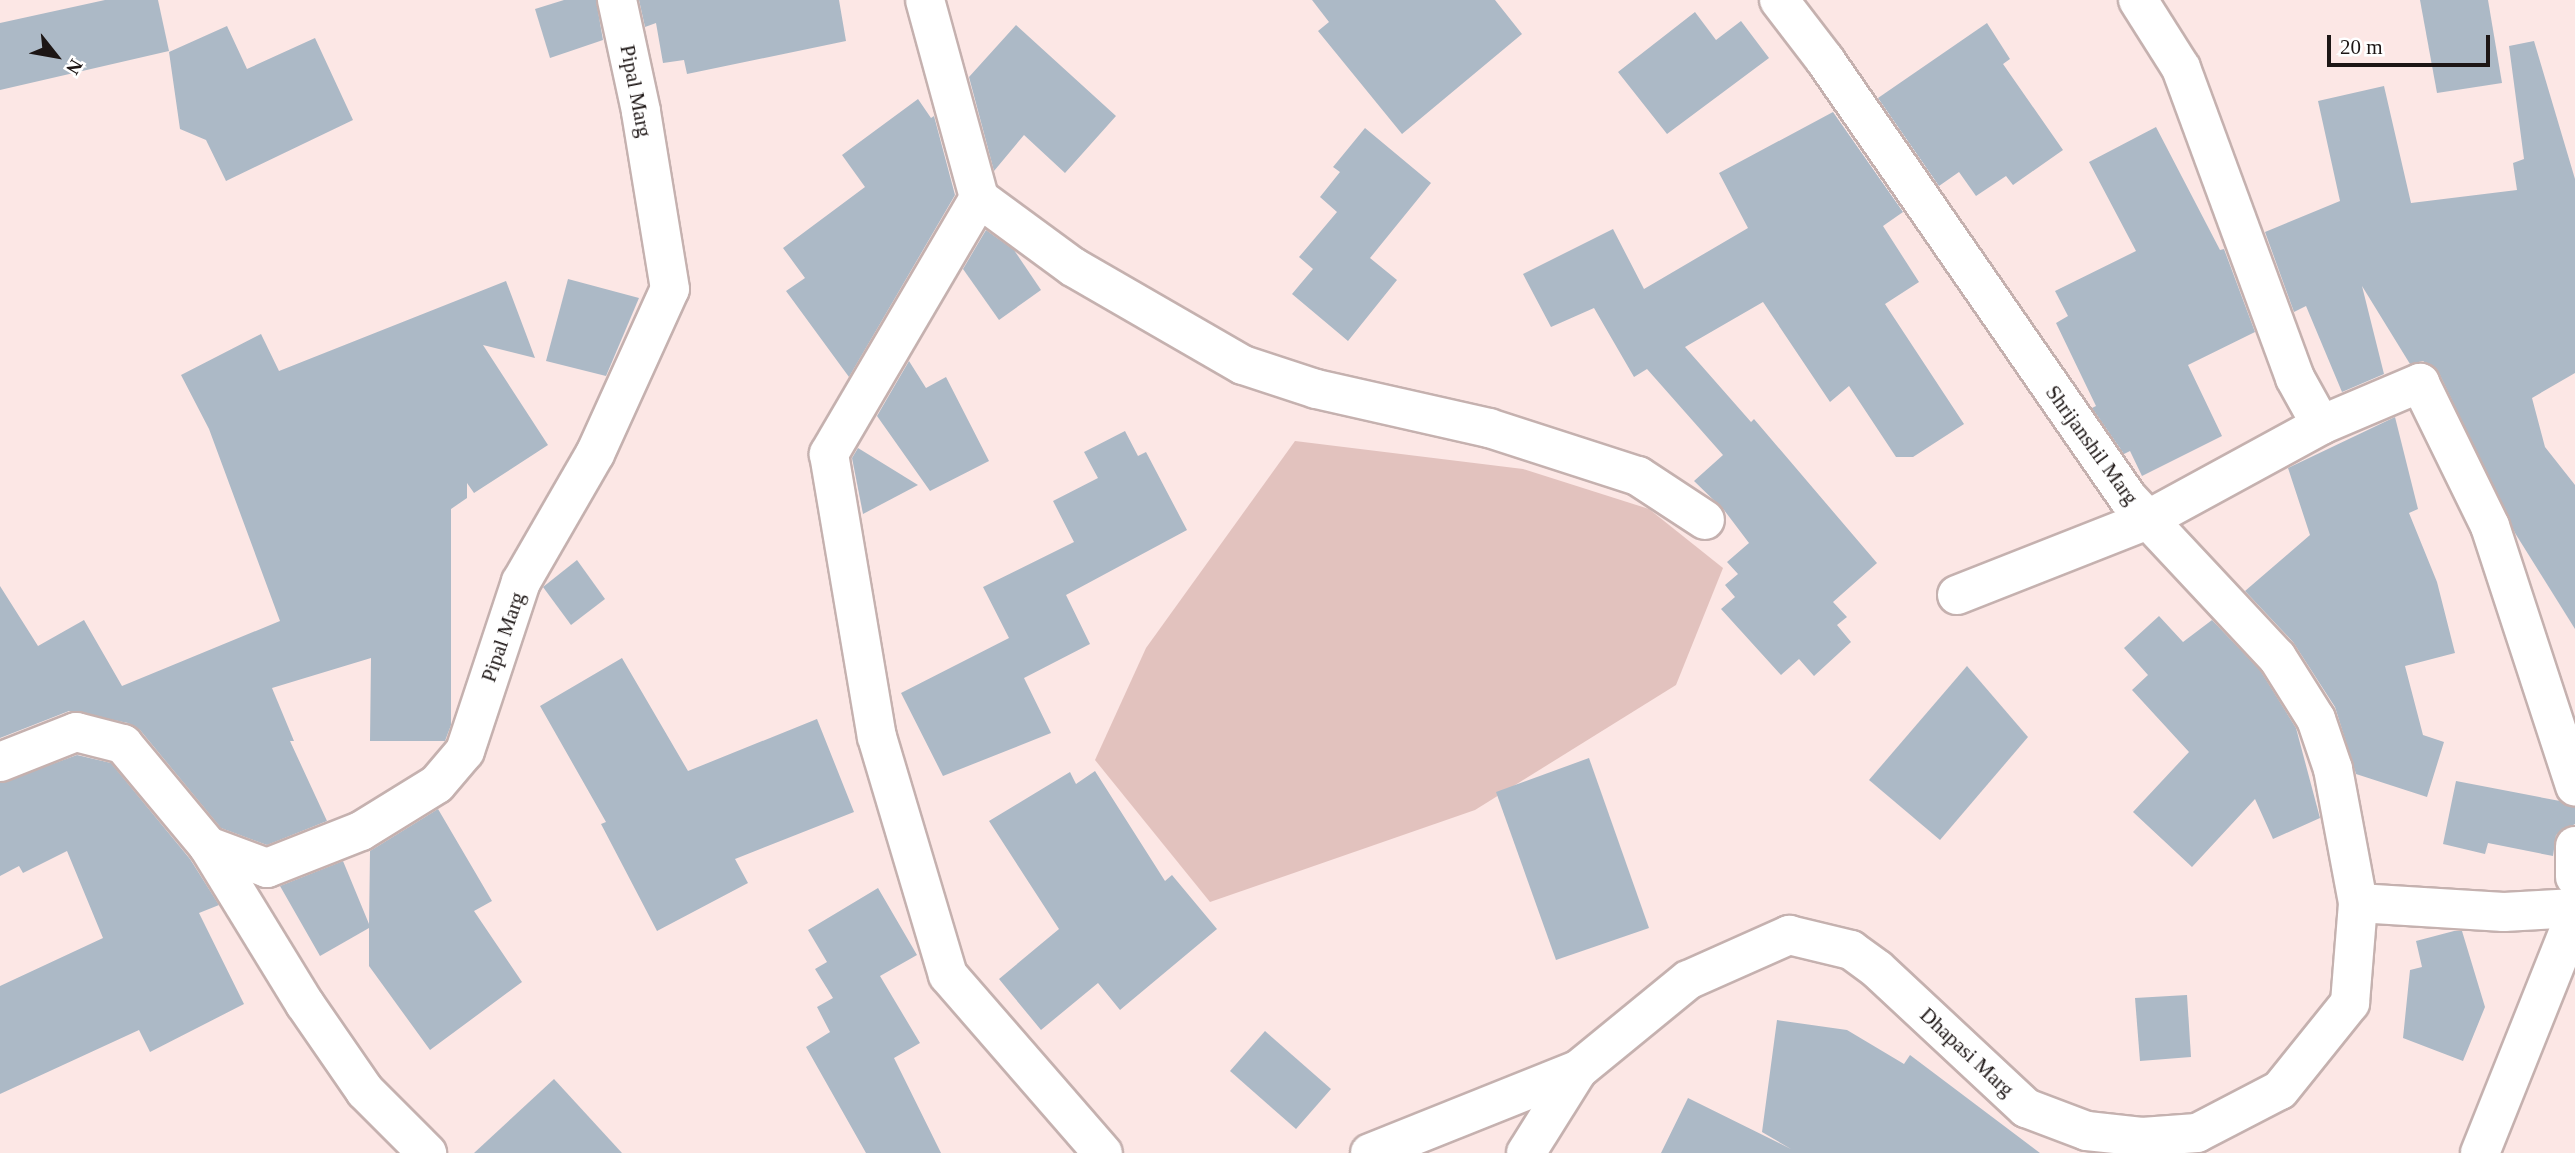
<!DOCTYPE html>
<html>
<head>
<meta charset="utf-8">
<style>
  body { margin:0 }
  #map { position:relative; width:2575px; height:1153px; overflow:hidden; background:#fce7e5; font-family:Georgia,serif }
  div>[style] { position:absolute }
  .green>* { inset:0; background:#e2c2be }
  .building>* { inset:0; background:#acb9c6 }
  .roads { filter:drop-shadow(2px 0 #c5b1af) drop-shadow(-2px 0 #c5b1af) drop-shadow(0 2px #c5b1af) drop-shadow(0 -2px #c5b1af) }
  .minor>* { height:38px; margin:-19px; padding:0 19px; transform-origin:19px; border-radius:19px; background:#fff }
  span { translate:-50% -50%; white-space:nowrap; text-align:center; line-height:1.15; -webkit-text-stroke:6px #fff; paint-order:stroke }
  .street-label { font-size:21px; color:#1d1615 }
  .north { position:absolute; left:21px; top:21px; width:70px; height:70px; -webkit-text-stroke:5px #fff; paint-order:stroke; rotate:121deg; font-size:19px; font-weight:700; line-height:28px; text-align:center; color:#1d1615 }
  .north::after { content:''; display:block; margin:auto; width:24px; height:32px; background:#1d1615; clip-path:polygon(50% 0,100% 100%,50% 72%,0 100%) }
  .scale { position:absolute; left:2327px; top:35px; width:163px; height:32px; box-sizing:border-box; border:4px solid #1d1615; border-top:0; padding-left:9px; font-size:21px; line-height:24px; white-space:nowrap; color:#1d1615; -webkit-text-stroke:5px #fff; paint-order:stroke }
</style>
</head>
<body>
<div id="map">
  <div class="green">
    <div style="clip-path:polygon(1295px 441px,1523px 469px,1649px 509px,1723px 568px,1676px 685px,1475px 810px,1210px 902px,1095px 760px,1146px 648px)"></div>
  </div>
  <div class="building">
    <div style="clip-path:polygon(105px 0,158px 0,169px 51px,0 90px,0 23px)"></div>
    <div style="clip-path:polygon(564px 0,596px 0,603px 40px,550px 58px,535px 9px)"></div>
    <div style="clip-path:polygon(639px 0,839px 0,846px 41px,687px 74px,684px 60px,663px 63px,656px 23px,645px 27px)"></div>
    <div style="clip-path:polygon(1312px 0,1495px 0,1522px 34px,1402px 134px,1318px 31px,1329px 22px)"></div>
    <div style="clip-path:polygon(2420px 0,2488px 0,2502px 83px,2437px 93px)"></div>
    <div style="clip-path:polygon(1695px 12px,1716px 40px,1741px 21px,1769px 58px,1667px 134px,1618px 72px)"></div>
    <div style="clip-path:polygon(1987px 23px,2010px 59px,2003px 64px,2063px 150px,2013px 185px,2006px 176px,1976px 196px,1959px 172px,1939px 186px,1878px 98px)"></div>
    <div style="clip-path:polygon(1016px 25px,1116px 116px,1065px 173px,1024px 135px,994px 171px,969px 77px)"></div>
    <div style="clip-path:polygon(227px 26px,247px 69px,315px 38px,353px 120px,226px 181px,206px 140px,180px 129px,169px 52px)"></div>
    <div style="clip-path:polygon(2534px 41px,2575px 179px,2575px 373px,2532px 398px,2545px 447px,2575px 485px,2575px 629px,2515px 533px,2439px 373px,2423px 361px,2410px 364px,2362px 286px,2384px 374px,2342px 392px,2306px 306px,2294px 312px,2265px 232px,2340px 201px,2318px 101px,2384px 86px,2411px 203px,2517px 190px,2513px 163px,2524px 159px,2509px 46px)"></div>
    <div style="clip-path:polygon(918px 99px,931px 118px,934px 116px,955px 195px,849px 377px,786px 291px,805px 278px,783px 248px,865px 187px,842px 155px)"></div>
    <div style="clip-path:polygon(1833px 112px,1903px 212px,1883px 226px,1919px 282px,1885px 304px,1964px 424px,1913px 457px,1896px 457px,1849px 386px,1830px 402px,1763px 302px,1685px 347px,1751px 422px,1754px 419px,1877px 563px,1833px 602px,1847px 617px,1837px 625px,1851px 642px,1814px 676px,1799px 659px,1781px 675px,1721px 609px,1735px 597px,1725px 585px,1738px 574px,1727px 562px,1749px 543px,1724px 510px,1694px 481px,1723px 455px,1647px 369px,1634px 377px,1594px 308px,1551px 327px,1523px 274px,1613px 229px,1644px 289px,1748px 228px,1719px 173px)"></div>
    <div style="clip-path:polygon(2156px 127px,2220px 250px,2224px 249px,2255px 332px,2188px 365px,2222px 436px,2142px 476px,2130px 451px,2124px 454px,2092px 408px,2096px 406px,2056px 323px,2068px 316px,2055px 291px,2136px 251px,2089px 162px)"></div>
    <div style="clip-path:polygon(1365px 128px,1431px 183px,1370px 258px,1397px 280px,1348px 341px,1292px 294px,1313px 269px,1299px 257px,1337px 212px,1320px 197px,1340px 172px,1333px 167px)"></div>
    <div style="clip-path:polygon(986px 230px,1014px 250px,1041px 290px,999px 320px,963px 269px)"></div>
    <div style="clip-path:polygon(568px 279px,639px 298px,606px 376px,546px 361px)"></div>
    <div style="clip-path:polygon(506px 281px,535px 358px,483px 345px,548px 445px,474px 493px,467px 483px,467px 498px,451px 509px,451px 725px,445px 741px,370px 741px,371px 658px,272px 688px,294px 741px,290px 741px,327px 821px,267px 845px,221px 828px,140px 730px,128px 723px,69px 711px,0 738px,0 586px,38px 646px,84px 620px,122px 686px,280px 621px,209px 429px,181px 375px,261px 334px,279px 371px)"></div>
    <div style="clip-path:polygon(909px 361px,926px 388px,946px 377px,989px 461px,930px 491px,877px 416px)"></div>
    <div style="clip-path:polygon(2395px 417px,2418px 509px,2409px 513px,2437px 582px,2455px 653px,2405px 666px,2423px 735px,2444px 742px,2427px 797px,2356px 774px,2335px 707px,2293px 642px,2245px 591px,2310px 535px,2288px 468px)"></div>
    <div style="clip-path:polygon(1125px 431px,1138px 456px,1146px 452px,1187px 530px,1066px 595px,1090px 644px,1024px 678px,1051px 733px,943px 776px,901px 693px,1009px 638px,983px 587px,1074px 542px,1053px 501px,1098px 478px,1084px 452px)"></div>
    <div style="clip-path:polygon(858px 448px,918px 485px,863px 514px,852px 458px)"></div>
    <div style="clip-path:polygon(577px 560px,605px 599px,571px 625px,543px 587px)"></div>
    <div style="clip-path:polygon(2159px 616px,2183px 642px,2212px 620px,2260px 670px,2296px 728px,2320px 818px,2273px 839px,2255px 799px,2192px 867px,2133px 812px,2189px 752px,2132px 690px,2148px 675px,2124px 648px)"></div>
    <div style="clip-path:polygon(622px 658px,688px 771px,817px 719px,854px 812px,735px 859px,748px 883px,657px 931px,601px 824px,606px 822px,540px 706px)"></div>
    <div style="clip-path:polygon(1967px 666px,2028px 737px,1940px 840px,1869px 780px)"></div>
    <div style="clip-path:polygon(77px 755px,111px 763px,190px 859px,219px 905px,199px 913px,244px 1004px,150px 1052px,139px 1030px,0 1094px,0 986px,103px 938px,67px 851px,23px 873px,19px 866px,0 876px,0 783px)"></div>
    <div style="clip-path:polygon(1589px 758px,1649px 928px,1556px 960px,1496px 792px)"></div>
    <div style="clip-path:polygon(1095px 771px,1165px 881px,1172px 875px,1217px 929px,1120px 1010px,1098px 983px,1041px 1030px,999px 979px,1059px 929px,989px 821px,1070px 772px,1076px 784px)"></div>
    <div style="clip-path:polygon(2456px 781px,2560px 801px,2575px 807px,2575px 824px,2556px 835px,2553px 856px,2488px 843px,2485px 854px,2443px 844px)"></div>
    <div style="clip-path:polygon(438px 809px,492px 901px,474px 911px,522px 982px,430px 1050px,369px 966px,369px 928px,320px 956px,280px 886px,343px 861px,369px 924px,370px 851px)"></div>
    <div style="clip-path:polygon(878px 888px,917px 955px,880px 976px,920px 1043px,894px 1058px,941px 1153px,866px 1153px,806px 1047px,830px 1032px,817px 1007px,833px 998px,815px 969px,827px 962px,808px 930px)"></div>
    <div style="clip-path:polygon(2454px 931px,2462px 931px,2485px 1007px,2463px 1061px,2403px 1038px,2410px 970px,2422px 967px,2416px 941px)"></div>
    <div style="clip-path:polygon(2187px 995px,2191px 1057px,2140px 1061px,2135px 998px)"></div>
    <div style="clip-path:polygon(1777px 1020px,1847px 1030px,1904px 1064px,1910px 1055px,2040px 1153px,1661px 1153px,1688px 1098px,1791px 1149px,1762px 1132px)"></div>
    <div style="clip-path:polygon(1265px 1031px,1331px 1089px,1296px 1129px,1230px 1071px)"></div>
    <div style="clip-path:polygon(554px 1079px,622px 1153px,474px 1153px)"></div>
  </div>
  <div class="roads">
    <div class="minor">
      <div style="left:925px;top:0;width:205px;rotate:74.7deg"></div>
      <div style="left:979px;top:198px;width:297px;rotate:120.4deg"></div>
      <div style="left:829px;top:454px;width:287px;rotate:80.4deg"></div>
      <div style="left:877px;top:737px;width:248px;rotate:73.4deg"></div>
      <div style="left:948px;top:975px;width:236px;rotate:49deg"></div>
      <div style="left:1779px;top:0;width:76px;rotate:52.5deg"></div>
      <div style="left:1825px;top:60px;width:533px;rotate:55.33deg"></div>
      <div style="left:2128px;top:498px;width:218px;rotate:46.9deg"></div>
      <div style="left:2277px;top:657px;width:73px;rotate:57.8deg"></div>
      <div style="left:2316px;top:719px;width:53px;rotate:71.2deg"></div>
      <div style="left:2333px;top:769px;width:136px;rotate:79.4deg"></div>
      <div style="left:2138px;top:0;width:80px;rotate:57.7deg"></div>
      <div style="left:2181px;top:68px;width:330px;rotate:69.8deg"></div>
      <div style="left:2295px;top:378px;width:54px;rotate:61deg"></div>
      <div style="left:2321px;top:425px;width:108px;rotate:-23deg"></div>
      <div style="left:2420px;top:383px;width:159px;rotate:63.9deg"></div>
      <div style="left:2490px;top:526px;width:274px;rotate:71.9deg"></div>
      <div style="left:979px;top:198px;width:117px;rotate:36.3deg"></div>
      <div style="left:1073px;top:267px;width:196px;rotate:30deg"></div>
      <div style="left:1243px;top:365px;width:77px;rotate:18.2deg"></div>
      <div style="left:1316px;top:389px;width:177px;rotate:12.7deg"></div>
      <div style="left:1489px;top:428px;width:157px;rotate:17.9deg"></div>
      <div style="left:1638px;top:476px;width:80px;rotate:33.3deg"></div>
      <div style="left:1957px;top:595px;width:204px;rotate:-21.5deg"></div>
      <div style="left:2147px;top:520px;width:198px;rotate:-28.6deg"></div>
      <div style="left:0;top:762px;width:82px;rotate:-21.5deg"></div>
      <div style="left:76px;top:732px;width:49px;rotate:14.3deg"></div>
      <div style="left:123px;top:744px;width:133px;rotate:50.2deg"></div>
      <div style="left:208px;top:846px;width:63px;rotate:20.4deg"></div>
      <div style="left:267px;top:868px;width:101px;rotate:-21.5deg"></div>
      <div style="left:361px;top:831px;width:89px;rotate:-31.7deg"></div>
      <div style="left:437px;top:784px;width:43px;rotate:-49.7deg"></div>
      <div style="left:465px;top:751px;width:178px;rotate:-71.7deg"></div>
      <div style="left:521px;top:582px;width:148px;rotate:-60deg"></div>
      <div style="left:595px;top:454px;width:181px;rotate:-65.6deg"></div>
      <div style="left:670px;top:289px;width:180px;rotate:-99.3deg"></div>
      <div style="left:641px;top:111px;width:114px;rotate:-102.2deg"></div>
      <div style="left:208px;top:846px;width:185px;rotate:58.5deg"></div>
      <div style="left:305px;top:1004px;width:106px;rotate:55.4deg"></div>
      <div style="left:365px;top:1091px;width:88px;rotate:45deg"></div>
      <div style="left:2575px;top:846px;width:31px;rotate:90deg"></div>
      <div style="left:1370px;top:1153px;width:224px;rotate:-21.8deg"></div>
      <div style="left:1578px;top:1070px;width:142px;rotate:-39.3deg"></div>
      <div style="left:1688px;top:980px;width:111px;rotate:-24deg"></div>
      <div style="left:1789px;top:935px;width:64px;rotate:13.6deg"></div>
      <div style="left:1851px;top:950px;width:32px;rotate:36deg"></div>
      <div style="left:1877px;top:969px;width:204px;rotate:43deg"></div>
      <div style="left:2026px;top:1108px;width:65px;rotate:20.7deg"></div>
      <div style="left:2087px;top:1131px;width:55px;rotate:6.2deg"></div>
      <div style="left:2142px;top:1137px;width:55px;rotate:-4.2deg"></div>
      <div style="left:2197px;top:1133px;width:93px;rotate:-27.4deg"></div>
      <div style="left:2280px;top:1090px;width:112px;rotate:-51.2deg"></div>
      <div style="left:2350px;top:1003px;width:100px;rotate:-85.4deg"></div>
      <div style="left:2358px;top:903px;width:146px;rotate:3.5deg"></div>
      <div style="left:2504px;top:912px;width:71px;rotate:-3.2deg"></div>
      <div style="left:1526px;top:1153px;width:98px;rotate:-57.9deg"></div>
      <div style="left:2480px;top:1153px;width:255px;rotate:-68.2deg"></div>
    </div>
  </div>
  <div class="street-label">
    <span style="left:636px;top:91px;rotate:79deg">Pipal Marg</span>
    <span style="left:2092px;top:445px;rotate:54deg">Shrijanshil Marg</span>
    <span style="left:503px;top:637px;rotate:-71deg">Pipal Marg</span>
    <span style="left:1967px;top:1052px;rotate:43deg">Dhapasi Marg</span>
  </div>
  <div class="north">N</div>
  <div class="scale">20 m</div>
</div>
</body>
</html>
